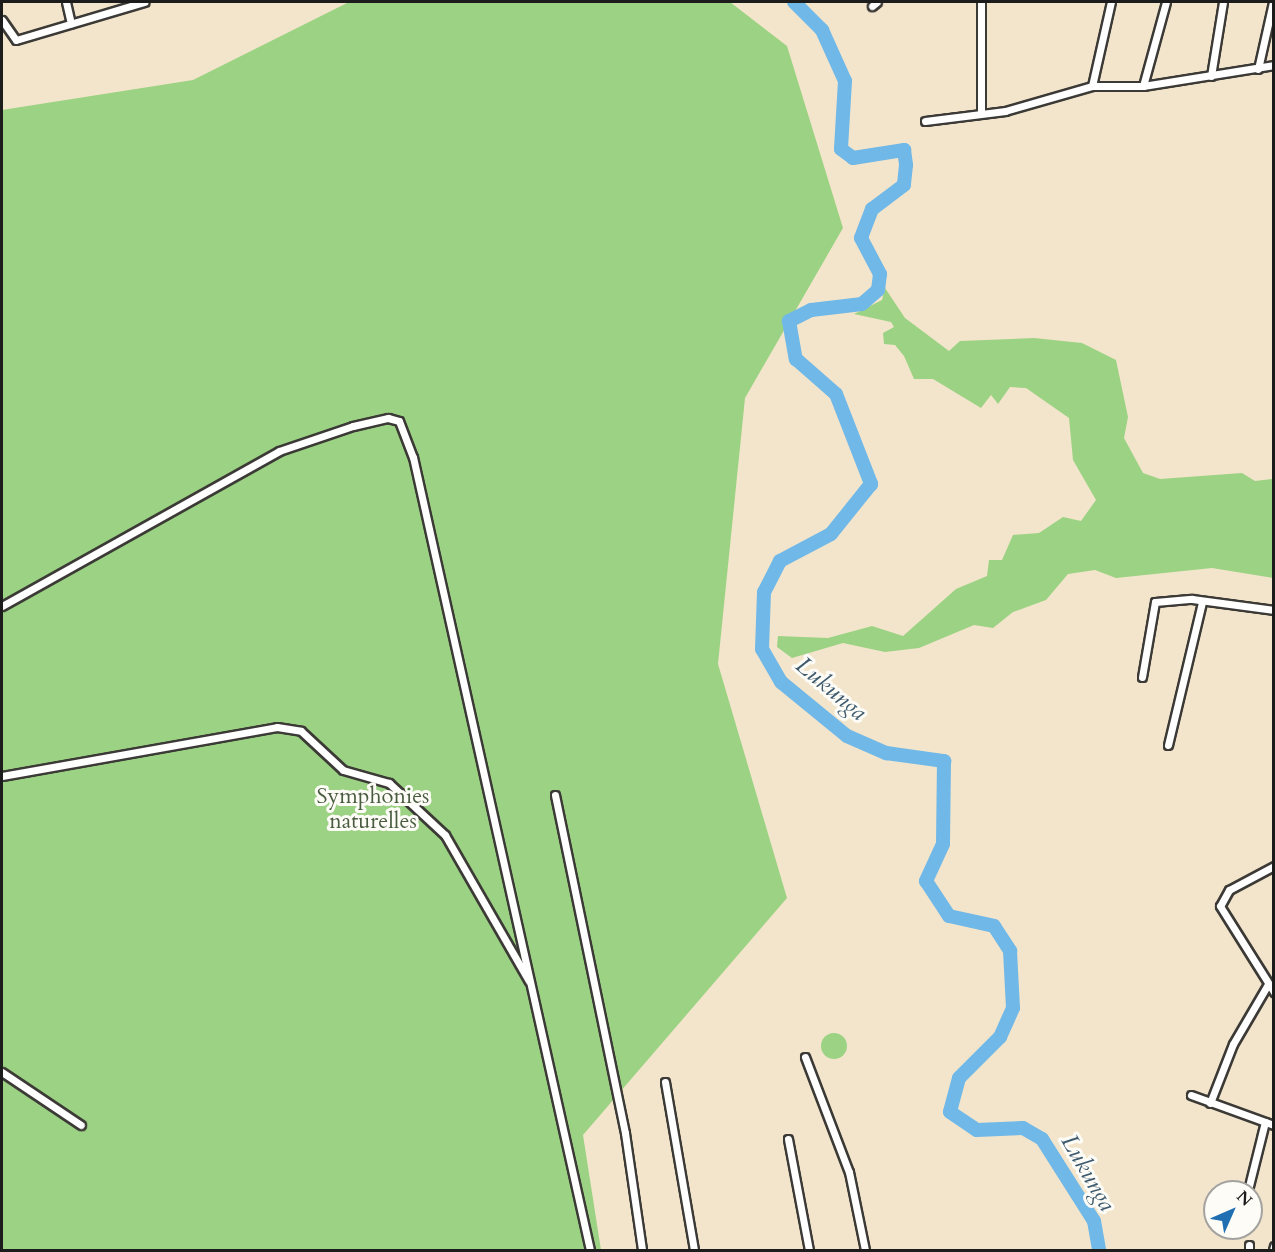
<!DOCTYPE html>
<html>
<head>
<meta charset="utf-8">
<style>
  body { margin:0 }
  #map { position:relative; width:1275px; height:1252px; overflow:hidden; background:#f3e5cb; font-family:Cardo,serif }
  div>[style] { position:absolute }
  .green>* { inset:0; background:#9cd283 }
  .round { border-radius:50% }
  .river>* { height:14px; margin:-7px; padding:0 7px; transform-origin:7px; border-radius:7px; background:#70b8e8 }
  .roads { filter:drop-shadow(2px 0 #3c3a36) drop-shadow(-2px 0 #3c3a36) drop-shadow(0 2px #3c3a36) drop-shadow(0 -2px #3c3a36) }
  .street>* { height:7px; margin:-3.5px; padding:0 3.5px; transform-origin:3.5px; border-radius:3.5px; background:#fff }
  span { translate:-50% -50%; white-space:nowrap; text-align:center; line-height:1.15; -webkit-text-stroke:6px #fdfcf7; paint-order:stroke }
  .park-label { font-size:22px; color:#495c40 }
  .water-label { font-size:24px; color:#3e5a6e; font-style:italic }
  .frame { position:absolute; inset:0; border:3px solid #1c1c1c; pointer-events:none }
  .north { position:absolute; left:1203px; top:1180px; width:60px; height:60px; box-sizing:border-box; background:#fdfcf7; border:2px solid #a3a29f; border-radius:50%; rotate:45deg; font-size:16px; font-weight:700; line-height:24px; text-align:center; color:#1c1c1c }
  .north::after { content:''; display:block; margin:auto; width:21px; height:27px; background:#1f6fb2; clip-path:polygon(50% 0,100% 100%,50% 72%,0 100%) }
</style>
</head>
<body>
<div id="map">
  <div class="green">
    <div style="clip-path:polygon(349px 2px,730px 2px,787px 46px,843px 228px,745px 398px,718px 664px,787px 898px,583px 1135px,601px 1250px,2px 1250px,2px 110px,193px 80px)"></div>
    <div style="clip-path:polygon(885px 288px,905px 318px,949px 351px,960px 341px,1034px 338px,1082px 343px,1116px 360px,1128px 417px,1124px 438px,1143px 473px,1160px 479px,1242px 473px,1255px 481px,1273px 479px,1273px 578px,1212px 568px,1116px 578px,1095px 570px,1068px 574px,1046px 600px,1013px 612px,993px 628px,974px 625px,919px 648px,885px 652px,843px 643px,792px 658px,777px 647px,778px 636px,828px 638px,872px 626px,903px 636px,956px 589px,987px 576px,989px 560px,1002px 560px,1013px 535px,1039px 533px,1063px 517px,1081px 521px,1096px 500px,1073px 460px,1069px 418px,1026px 388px,1010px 387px,998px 404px,991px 395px,981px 408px,933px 379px,914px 379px,904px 356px,895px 345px,884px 344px,883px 333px,894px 327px,891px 322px,854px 314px,882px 300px)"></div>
    <div class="round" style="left:821px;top:1033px;width:26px;height:26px"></div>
  </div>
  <div class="river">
    <div style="left:794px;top:2px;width:40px;rotate:45deg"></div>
    <div style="left:822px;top:30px;width:56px;rotate:65.7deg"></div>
    <div style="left:845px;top:81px;width:68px;rotate:93.4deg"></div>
    <div style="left:841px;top:149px;width:15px;rotate:37deg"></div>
    <div style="left:853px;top:158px;width:52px;rotate:-8.9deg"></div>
    <div style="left:904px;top:150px;width:15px;rotate:82deg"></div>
    <div style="left:906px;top:165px;width:20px;rotate:96deg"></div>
    <div style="left:904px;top:185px;width:40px;rotate:143deg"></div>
    <div style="left:872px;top:209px;width:31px;rotate:111deg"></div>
    <div style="left:861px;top:238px;width:41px;rotate:62.2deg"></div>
    <div style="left:880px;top:274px;width:16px;rotate:97deg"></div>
    <div style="left:878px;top:290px;width:21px;rotate:139deg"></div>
    <div style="left:862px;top:304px;width:51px;rotate:173.3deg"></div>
    <div style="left:811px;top:310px;width:25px;rotate:153deg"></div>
    <div style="left:789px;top:321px;width:39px;rotate:80deg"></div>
    <div style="left:796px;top:359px;width:53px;rotate:41.2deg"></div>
    <div style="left:836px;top:394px;width:97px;rotate:68.7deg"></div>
    <div style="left:871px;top:484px;width:64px;rotate:128.7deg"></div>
    <div style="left:831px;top:534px;width:58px;rotate:152.1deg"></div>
    <div style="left:780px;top:561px;width:35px;rotate:117deg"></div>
    <div style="left:764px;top:592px;width:57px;rotate:92deg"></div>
    <div style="left:762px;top:649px;width:38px;rotate:60deg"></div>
    <div style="left:781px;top:682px;width:85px;rotate:39.3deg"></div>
    <div style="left:847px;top:736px;width:43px;rotate:23.6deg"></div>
    <div style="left:886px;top:753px;width:59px;rotate:7.9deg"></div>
    <div style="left:944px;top:761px;width:83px;rotate:90.7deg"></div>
    <div style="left:943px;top:844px;width:41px;rotate:114.7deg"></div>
    <div style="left:926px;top:881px;width:42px;rotate:56.7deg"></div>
    <div style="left:949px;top:916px;width:46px;rotate:12.5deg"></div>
    <div style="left:994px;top:926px;width:30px;rotate:57deg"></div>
    <div style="left:1010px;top:951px;width:57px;rotate:87deg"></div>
    <div style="left:1013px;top:1008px;width:32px;rotate:114deg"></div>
    <div style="left:1000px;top:1037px;width:58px;rotate:135deg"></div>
    <div style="left:959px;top:1078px;width:35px;rotate:105deg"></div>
    <div style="left:950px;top:1112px;width:32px;rotate:34deg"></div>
    <div style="left:977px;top:1130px;width:46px;rotate:-2.5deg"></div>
    <div style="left:1023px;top:1128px;width:22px;rotate:30deg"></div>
    <div style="left:1042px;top:1139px;width:97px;rotate:57.6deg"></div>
    <div style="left:1094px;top:1221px;width:29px;rotate:80deg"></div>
  </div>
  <div class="roads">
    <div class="street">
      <div style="left:66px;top:2px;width:22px;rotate:77deg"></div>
      <div style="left:981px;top:2px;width:111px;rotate:90deg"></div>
      <div style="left:872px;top:6px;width:6px;rotate:-39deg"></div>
      <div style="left:2px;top:20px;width:24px;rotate:55deg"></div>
      <div style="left:16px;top:40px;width:134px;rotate:-16.5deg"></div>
      <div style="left:1258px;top:69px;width:69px;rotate:-77.4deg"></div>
      <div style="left:1211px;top:76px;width:75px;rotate:-80.8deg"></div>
      <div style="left:1092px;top:86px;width:86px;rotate:-77.3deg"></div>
      <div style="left:1143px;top:86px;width:87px;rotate:-74.7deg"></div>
      <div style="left:925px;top:121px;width:81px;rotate:-7.1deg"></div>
      <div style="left:1005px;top:111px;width:91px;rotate:-16deg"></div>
      <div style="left:1092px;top:86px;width:51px"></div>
      <div style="left:1143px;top:86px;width:133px;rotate:-9.1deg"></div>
      <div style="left:2px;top:606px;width:317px;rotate:-29.2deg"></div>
      <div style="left:279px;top:451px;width:78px;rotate:-18.7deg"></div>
      <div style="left:353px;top:426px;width:36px;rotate:-13deg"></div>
      <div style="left:388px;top:418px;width:11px;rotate:15deg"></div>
      <div style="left:399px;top:421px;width:39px;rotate:69deg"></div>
      <div style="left:413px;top:457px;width:813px;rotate:77.42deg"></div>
      <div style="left:1142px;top:677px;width:76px;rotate:-80.2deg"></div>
      <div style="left:1155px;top:602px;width:37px;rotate:-5deg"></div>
      <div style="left:1192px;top:599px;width:83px;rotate:7.6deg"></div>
      <div style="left:1168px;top:745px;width:147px;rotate:-76.6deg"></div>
      <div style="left:2px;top:776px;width:279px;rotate:-10.1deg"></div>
      <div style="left:277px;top:727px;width:24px;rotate:9deg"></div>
      <div style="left:301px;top:731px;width:57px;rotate:42.9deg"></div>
      <div style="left:343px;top:770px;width:48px;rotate:15.8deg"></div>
      <div style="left:389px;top:783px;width:76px;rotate:42.9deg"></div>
      <div style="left:445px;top:835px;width:168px;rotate:60.1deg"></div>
      <div style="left:555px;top:795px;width:345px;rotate:78.3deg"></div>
      <div style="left:625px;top:1133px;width:118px;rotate:81.7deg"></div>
      <div style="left:1274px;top:866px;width:51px;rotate:151.9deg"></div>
      <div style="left:1229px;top:890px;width:18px;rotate:119deg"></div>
      <div style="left:1220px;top:906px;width:102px;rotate:57.9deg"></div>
      <div style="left:805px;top:1057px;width:123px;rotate:69.1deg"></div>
      <div style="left:849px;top:1172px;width:80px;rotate:78.4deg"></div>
      <div style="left:2px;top:1072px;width:95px;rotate:33.9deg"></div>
      <div style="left:665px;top:1082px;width:170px;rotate:80.2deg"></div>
      <div style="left:1191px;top:1095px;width:88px;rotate:19.9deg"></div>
      <div style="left:1210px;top:1103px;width:63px;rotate:-68.7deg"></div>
      <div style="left:1233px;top:1044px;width:69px;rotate:-59.7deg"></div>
      <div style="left:788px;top:1139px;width:113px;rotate:79.3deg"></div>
      <div style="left:1249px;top:1186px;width:66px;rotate:-76deg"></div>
      <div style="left:1249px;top:1245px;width:5px;rotate:90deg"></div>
      <div style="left:1273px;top:1250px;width:4px;rotate:-76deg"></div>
    </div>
  </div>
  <div class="park-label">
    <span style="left:373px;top:809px">Symphonies<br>naturelles</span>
  </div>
  <div class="water-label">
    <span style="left:831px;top:689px;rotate:40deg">Lukunga</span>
    <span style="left:1088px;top:1173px;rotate:60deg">Lukunga</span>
  </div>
  <div class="frame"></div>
  <div class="north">N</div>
</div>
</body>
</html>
